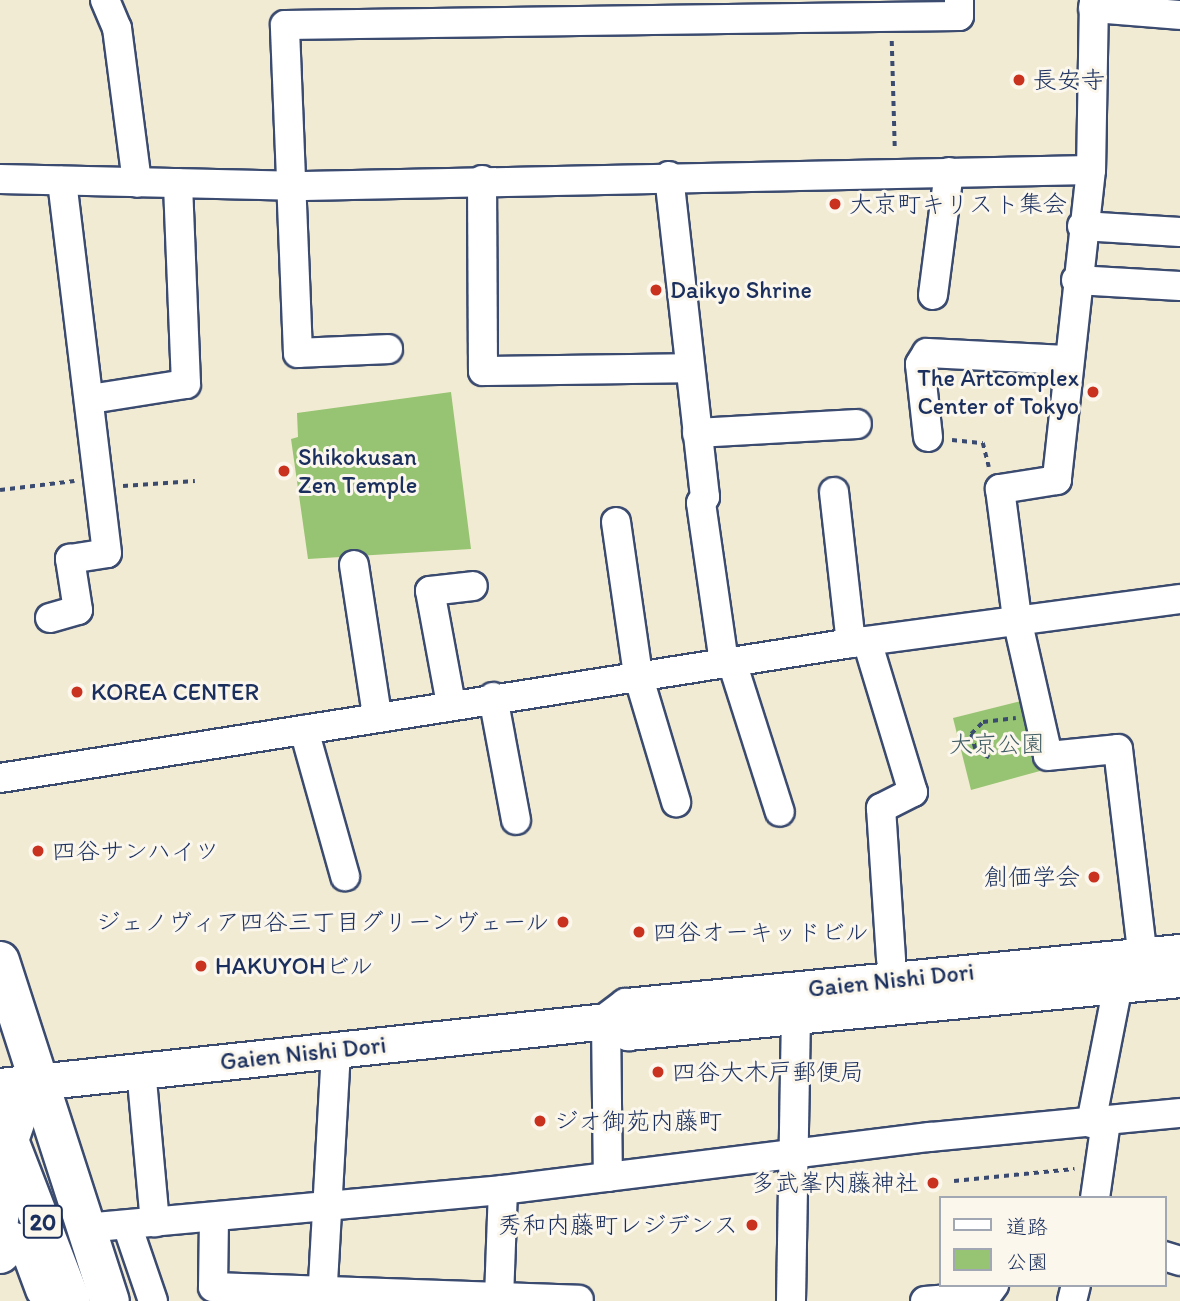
<!DOCTYPE html>
<html>
<head>
<meta charset="utf-8">
<style>
  body { margin:0 }
  #map { position:relative; width:1180px; height:1301px; overflow:hidden; background:#f2ebd3; font-family:Itim,"Klee One",sans-serif }
  div>[style] { position:absolute }
  .green>* { inset:0; background:#97c472 }
  .path>* { height:3.5px; margin-top:-1.75px; transform-origin:0; background:repeating-linear-gradient(90deg,#3b4b70 0 5px,transparent 0 10px) }
  .roads { filter:drop-shadow(2px 0 #3b4b70) drop-shadow(-2px 0 #3b4b70) drop-shadow(0 2px #3b4b70) drop-shadow(0 -2px #3b4b70) }
  .minor>* { height:28px; margin:-14px; padding:0 14px; transform-origin:14px; border-radius:14px; background:#fff }
  .major>* { height:35px; margin:-17.5px; padding:0 17.5px; transform-origin:17.5px; border-radius:17.5px; background:#fff }
  .highway>* { height:38px; margin:-19px; padding:0 19px; transform-origin:19px; border-radius:19px; background:#fff }
  .dots>* { width:19px; height:19px; translate:-50% -50%; box-sizing:border-box; border:4px solid #fbf7ec; border-radius:50% }
  span { translate:-50% -50%; white-space:nowrap; text-align:center; line-height:1.15; -webkit-text-stroke:6px #fbf7ec; paint-order:stroke }
  .shield-label span { padding:2px 5px; background:#fbf7ec; border:2px solid; border-radius:5px; -webkit-text-stroke-width:0 }
  .shield-label { font-size:23px; color:#1b2f5e; font-weight:700 }
  .poi-label { font-size:24px; color:#1b2f5e }
  .left { translate:0 -50%; text-align:left }
  .right { translate:-100% -50%; text-align:right }
  .park-label { font-size:24px; color:#405c64 }
  .street-label { font-size:24px; color:#1b2f5e }
  .legend { position:absolute; left:939px; top:1196px; width:228px; height:91px; box-sizing:border-box; background:#fbf7ec; border:2px solid #a1a7b3; margin:0; padding:9px 12px; list-style:none; font-size:21px; color:#1b2f5e }
  .legend li { display:flex; align-items:center; gap:14px; height:35px }
  .legend b { width:35px; border:2px solid #a1a7b3 }
</style>
</head>
<body>
<div id="map">
  <div class="green">
    <div style="clip-path:polygon(451px 392px,471px 549px,308px 559px,291px 439px,298px 437px,297px 413px)"></div>
    <div style="clip-path:polygon(1025px 700px,1040px 771px,971px 790px,953px 718px)"></div>
  </div>
  <div class="path">
    <div style="left:892px;top:41px;width:108px;rotate:88.4deg"></div>
    <div style="left:952px;top:440px;width:31px;rotate:6deg"></div>
    <div style="left:983px;top:443px;width:25px;rotate:76deg"></div>
    <div style="left:123px;top:486px;width:72px;rotate:-4deg"></div>
    <div style="left:0;top:490px;width:75px;rotate:-6.9deg"></div>
    <div style="left:989px;top:758px;width:17px;rotate:-147deg"></div>
    <div style="left:975px;top:749px;width:16px;rotate:-105deg"></div>
    <div style="left:971px;top:734px;width:17px;rotate:-45deg"></div>
    <div style="left:983px;top:722px;width:33px;rotate:-7deg"></div>
    <div style="left:954px;top:1181px;width:121px;rotate:-5.7deg"></div>
  </div>
  <div class="roads">
    <div class="minor">
      <div style="left:105px;top:0;width:30px;rotate:67deg"></div>
      <div style="left:117px;top:28px;width:156px;rotate:82.6deg"></div>
      <div style="left:1094px;top:0;width:170px;rotate:91deg"></div>
      <div style="left:1091px;top:170px;width:312px;rotate:96.3deg"></div>
      <div style="left:1057px;top:480px;width:58px;rotate:171deg"></div>
      <div style="left:1000px;top:489px;width:131px;rotate:82.5deg"></div>
      <div style="left:1017px;top:619px;width:140px;rotate:77.2deg"></div>
      <div style="left:1048px;top:756px;width:70px;rotate:-5.7deg"></div>
      <div style="left:1118px;top:749px;width:230px;rotate:83.2deg"></div>
      <div style="left:1093px;top:8px;width:87px;rotate:4.6deg"></div>
      <div style="left:669px;top:176px;width:323px;rotate:83.6deg"></div>
      <div style="left:705px;top:497px;width:7px;rotate:124deg"></div>
      <div style="left:701px;top:503px;width:162px;rotate:81.8deg"></div>
      <div style="left:0;top:179px;width:304px;rotate:1.3deg"></div>
      <div style="left:304px;top:186px;width:787px;rotate:-1.16deg"></div>
      <div style="left:482px;top:180px;width:191px;rotate:89.7deg"></div>
      <div style="left:483px;top:371px;width:206px;rotate:-0.8deg"></div>
      <div style="left:1082px;top:226px;width:98px;rotate:3.5deg"></div>
      <div style="left:1076px;top:280px;width:104px;rotate:3.3deg"></div>
      <div style="left:933px;top:295px;width:124px;rotate:-82.6deg"></div>
      <div style="left:388px;top:349px;width:90px;rotate:177.5deg"></div>
      <div style="left:298px;top:353px;width:328px;rotate:-92.3deg"></div>
      <div style="left:285px;top:25px;width:674px;rotate:-0.77deg"></div>
      <div style="left:959px;top:16px;width:16px;rotate:-90deg"></div>
      <div style="left:91px;top:399px;width:96px;rotate:-9deg"></div>
      <div style="left:186px;top:384px;width:201px;rotate:-92.3deg"></div>
      <div style="left:697px;top:433px;width:160px;rotate:-3.2deg"></div>
      <div style="left:928px;top:437px;width:73px;rotate:-96.3deg"></div>
      <div style="left:920px;top:364px;width:13px;rotate:-58deg"></div>
      <div style="left:927px;top:353px;width:140px;rotate:2.9deg"></div>
      <div style="left:834px;top:492px;width:152px;rotate:83.6deg"></div>
      <div style="left:616px;top:522px;width:155px;rotate:81.8deg"></div>
      <div style="left:638px;top:675px;width:133px;rotate:73.3deg"></div>
      <div style="left:354px;top:565px;width:153px;rotate:81.3deg"></div>
      <div style="left:50px;top:618px;width:29px;rotate:-16deg"></div>
      <div style="left:78px;top:610px;width:52px;rotate:-98.9deg"></div>
      <div style="left:70px;top:559px;width:37px;rotate:-9deg"></div>
      <div style="left:107px;top:553px;width:375px;rotate:-96.9deg"></div>
      <div style="left:867px;top:641px;width:158px;rotate:73.1deg"></div>
      <div style="left:913px;top:792px;width:36px;rotate:153deg"></div>
      <div style="left:881px;top:808px;width:152px;rotate:86.2deg"></div>
      <div style="left:732px;top:662px;width:157px;rotate:72.3deg"></div>
      <div style="left:493px;top:697px;width:125px;rotate:79.4deg"></div>
      <div style="left:451px;top:704px;width:115px;rotate:-100.5deg"></div>
      <div style="left:430px;top:591px;width:43px;rotate:-6.6deg"></div>
      <div style="left:304px;top:730px;width:152px;rotate:74.3deg"></div>
      <div style="left:0;top:778px;width:862px;rotate:-9.01deg"></div>
      <div style="left:851px;top:643px;width:332px;rotate:-7.6deg"></div>
      <div style="left:606px;top:1021px;width:156px;rotate:89.3deg"></div>
      <div style="left:141px;top:1069px;width:154px;rotate:84.8deg"></div>
      <div style="left:1091px;top:1123px;width:141px;rotate:-78.9deg"></div>
      <div style="left:1095px;top:1198px;width:77px;rotate:-81.8deg"></div>
      <div style="left:214px;top:1218px;width:69px;rotate:90.8deg"></div>
      <div style="left:213px;top:1287px;width:366px;rotate:2deg"></div>
      <div style="left:127px;top:1225px;width:80px;rotate:71.1deg"></div>
      <div style="left:85px;top:1228px;width:420px;rotate:-5.2deg"></div>
      <div style="left:503px;top:1190px;width:430px;rotate:-7.1deg"></div>
      <div style="left:930px;top:1137px;width:251px;rotate:-5.5deg"></div>
      <div style="left:0;top:1254px;width:111px;rotate:-83.3deg"></div>
      <div style="left:13px;top:1144px;width:68px;rotate:-71deg"></div>
      <div style="left:1164px;top:1256px;width:17px;rotate:17deg"></div>
      <div style="left:499px;top:1298px;width:108px;rotate:-87.9deg"></div>
      <div style="left:322px;top:1301px;width:252px;rotate:-86.8deg"></div>
      <div style="left:791px;top:1301px;width:285px;rotate:-89deg"></div>
      <div style="left:925px;top:1301px;width:61px;rotate:-4.7deg"></div>
      <div style="left:986px;top:1296px;width:14px;rotate:-54deg"></div>
      <div style="left:1072px;top:1301px;width:16px;rotate:-76deg"></div>
    </div>
    <div class="major">
      <div style="left:606px;top:1021px;width:25px;rotate:27deg"></div>
      <div style="left:628px;top:1032px;width:555px;rotate:-5.48deg"></div>
      <div style="left:0;top:1086px;width:609px;rotate:-6.12deg"></div>
      <div style="left:606px;top:1021px;width:25px;rotate:-37deg"></div>
      <div style="left:626px;top:1006px;width:557px;rotate:-5.57deg"></div>
    </div>
    <div class="highway">
      <div style="left:0;top:961px;width:357px;rotate:72.1deg"></div>
      <div style="left:0;top:1117px;width:197px;rotate:68.9deg"></div>
      <div style="left:0;top:1254px;width:18px;rotate:-43deg"></div>
      <div style="left:13px;top:1242px;width:16px;rotate:14deg"></div>
      <div style="left:29px;top:1246px;width:46px;rotate:69.6deg"></div>
    </div>
  </div>
  <div class="dots">
    <div style="left:1019px;top:80px;background:#c8321e"></div>
    <div style="left:835px;top:204px;background:#c8321e"></div>
    <div style="left:656px;top:290px;background:#c8321e"></div>
    <div style="left:1093px;top:392px;background:#c8321e"></div>
    <div style="left:284px;top:471px;background:#c8321e"></div>
    <div style="left:77px;top:692px;background:#c8321e"></div>
    <div style="left:38px;top:851px;background:#c8321e"></div>
    <div style="left:1094px;top:877px;background:#c8321e"></div>
    <div style="left:563px;top:922px;background:#c8321e"></div>
    <div style="left:639px;top:932px;background:#c8321e"></div>
    <div style="left:201px;top:966px;background:#c8321e"></div>
    <div style="left:658px;top:1072px;background:#c8321e"></div>
    <div style="left:540px;top:1121px;background:#c8321e"></div>
    <div style="left:933px;top:1183px;background:#c8321e"></div>
    <div style="left:752px;top:1225px;background:#c8321e"></div>
  </div>
  <div class="shield-label">
    <span style="left:43px;top:1222px">20</span>
  </div>
  <div class="poi-label">
    <span class="left" style="left:1033px;top:80px">長安寺</span>
    <span class="left" style="left:849px;top:204px">大京町キリスト集会</span>
    <span class="left" style="left:670px;top:290px">Daikyo Shrine</span>
    <span class="right" style="left:1079px;top:392px">The Artcomplex<br>Center of Tokyo</span>
    <span class="left" style="left:298px;top:471px">Shikokusan<br>Zen Temple</span>
    <span class="left" style="left:91px;top:692px">KOREA CENTER</span>
    <span class="left" style="left:52px;top:851px">四谷サンハイツ</span>
    <span class="right" style="left:1080px;top:877px">創価学会</span>
    <span class="right" style="left:549px;top:922px">ジェノヴィア四谷三丁目グリーンヴェール</span>
    <span class="left" style="left:653px;top:932px">四谷オーキッドビル</span>
    <span class="left" style="left:215px;top:966px">HAKUYOHビル</span>
    <span class="left" style="left:672px;top:1072px">四谷大木戸郵便局</span>
    <span class="left" style="left:554px;top:1121px">ジオ御苑内藤町</span>
    <span class="right" style="left:919px;top:1183px">多武峯内藤神社</span>
    <span class="right" style="left:738px;top:1225px">秀和内藤町レジデンス</span>
  </div>
  <div class="park-label">
    <span style="left:997px;top:744px">大京公園</span>
  </div>
  <div class="street-label">
    <span style="left:891px;top:980px;rotate:-6deg">Gaien Nishi Dori</span>
    <span style="left:303px;top:1053px;rotate:-6deg">Gaien Nishi Dori</span>
  </div>
  <ul class="legend">
  <li><b style="height:9px;background:#fff"></b>道路</li>
  <li><b style="height:19px;background:#97c472"></b>公園</li>
  </ul>
</div>
</body>
</html>
